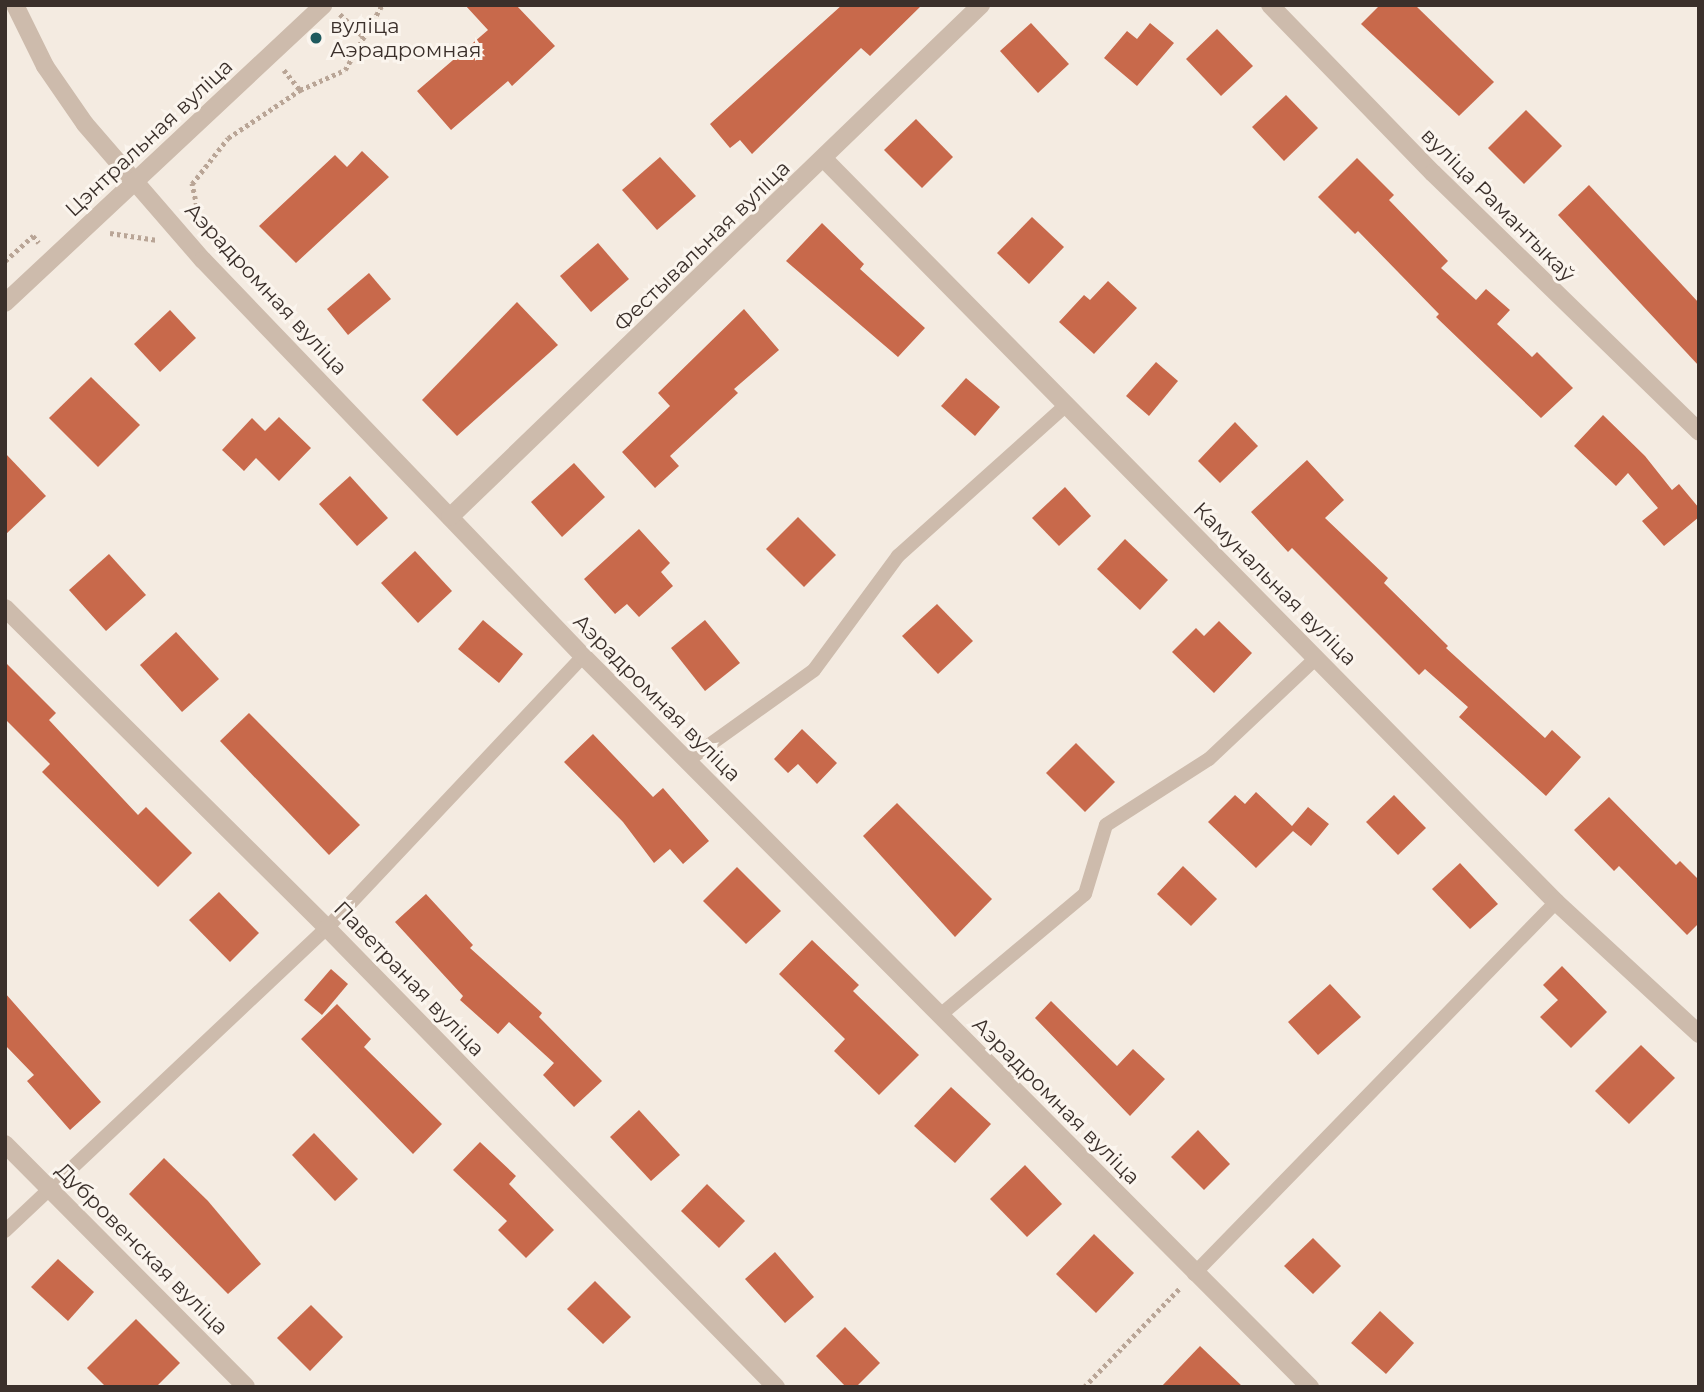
<!DOCTYPE html>
<html>
<head>
<meta charset="utf-8">
<style>
  body { margin:0 }
  #map { position:relative; width:1704px; height:1392px; overflow:hidden; background:#f4ebe1; font-family:Montserrat,sans-serif }
  div>[style] { position:absolute }
  .building>* { inset:0; background:#c8694b }
  .path>* { height:4.5px; margin-top:-2.25px; transform-origin:0; background:repeating-linear-gradient(90deg,#b9a596 0 3.5px,transparent 0 7px) }
  .service>* { height:14px; margin:-7px; padding:0 7px; transform-origin:7px; border-radius:7px; background:#cdbbac }
  .minor>* { height:18px; margin:-9px; padding:0 9px; transform-origin:9px; border-radius:9px; background:#cdbbac }
  .dots>* { width:19px; height:19px; translate:-50% -50%; box-sizing:border-box; border:4px solid #fbf5ee; border-radius:50% }
  span { translate:-50% -50%; white-space:nowrap; text-align:center; line-height:1.15; -webkit-text-stroke:6px #fbf5ee; paint-order:stroke }
  .poi-label { font-size:21px; color:#3b302b }
  .left { translate:0 -50%; text-align:left }
  .street-label { font-size:21px; color:#3b302b }
  .frame { position:absolute; inset:0; border:7px solid #3b302b; pointer-events:none }
</style>
</head>
<body>
<div id="map">
  <div class="building">
    <div style="clip-path:polygon(465px 5px,516px 5px,555px 46px,512px 86px,508px 81px,451px 130px,417px 91px,488px 30px)"></div>
    <div style="clip-path:polygon(842px 5px,922px 5px,870px 56px,861px 48px,752px 154px,740px 140px,730px 148px,710px 124px)"></div>
    <div style="clip-path:polygon(1380px 5px,1415px 5px,1494px 82px,1459px 116px,1361px 24px)"></div>
    <div style="clip-path:polygon(1031px 23px,1069px 64px,1038px 93px,1000px 51px)"></div>
    <div style="clip-path:polygon(1150px 23px,1174px 43px,1137px 86px,1104px 58px,1127px 31px,1137px 39px)"></div>
    <div style="clip-path:polygon(1217px 29px,1253px 66px,1221px 96px,1186px 59px)"></div>
    <div style="clip-path:polygon(1286px 95px,1318px 128px,1284px 161px,1252px 127px)"></div>
    <div style="clip-path:polygon(1526px 110px,1562px 146px,1524px 184px,1488px 148px)"></div>
    <div style="clip-path:polygon(916px 119px,953px 157px,922px 188px,884px 150px)"></div>
    <div style="clip-path:polygon(362px 151px,389px 177px,296px 263px,259px 226px,335px 155px,347px 167px)"></div>
    <div style="clip-path:polygon(660px 157px,696px 196px,657px 230px,622px 190px)"></div>
    <div style="clip-path:polygon(1357px 158px,1394px 195px,1389px 200px,1448px 261px,1441px 268px,1476px 300px,1486px 289px,1510px 310px,1497px 324px,1532px 357px,1537px 352px,1573px 388px,1541px 418px,1436px 317px,1439px 314px,1358px 231px,1355px 234px,1318px 197px)"></div>
    <div style="clip-path:polygon(1589px 185px,1699px 303px,1699px 366px,1558px 215px)"></div>
    <div style="clip-path:polygon(1032px 217px,1064px 247px,1029px 284px,997px 253px)"></div>
    <div style="clip-path:polygon(822px 223px,864px 264px,860px 269px,925px 328px,898px 357px,786px 261px)"></div>
    <div style="clip-path:polygon(598px 243px,629px 279px,591px 312px,560px 276px)"></div>
    <div style="clip-path:polygon(369px 273px,391px 299px,348px 335px,327px 309px)"></div>
    <div style="clip-path:polygon(1108px 281px,1137px 308px,1094px 354px,1059px 322px,1084px 295px,1090px 300px)"></div>
    <div style="clip-path:polygon(517px 302px,558px 345px,457px 436px,422px 400px)"></div>
    <div style="clip-path:polygon(744px 309px,779px 350px,734px 389px,738px 393px,670px 456px,679px 466px,655px 488px,622px 452px,670px 406px,658px 393px)"></div>
    <div style="clip-path:polygon(170px 310px,196px 338px,160px 372px,134px 344px)"></div>
    <div style="clip-path:polygon(1156px 362px,1178px 381px,1149px 416px,1126px 396px)"></div>
    <div style="clip-path:polygon(91px 377px,140px 425px,98px 467px,49px 418px)"></div>
    <div style="clip-path:polygon(966px 378px,1000px 407px,975px 436px,941px 406px)"></div>
    <div style="clip-path:polygon(1603px 415px,1645px 456px,1672px 490px,1679px 484px,1699px 508px,1699px 517px,1664px 546px,1642px 521px,1658px 508px,1628px 473px,1616px 486px,1574px 446px)"></div>
    <div style="clip-path:polygon(279px 417px,311px 448px,279px 481px,256px 458px,244px 471px,222px 450px,252px 418px,265px 431px)"></div>
    <div style="clip-path:polygon(1235px 422px,1258px 446px,1220px 483px,1198px 461px)"></div>
    <div style="clip-path:polygon(5px 453px,46px 496px,5px 535px)"></div>
    <div style="clip-path:polygon(1307px 460px,1344px 500px,1325px 518px,1388px 578px,1384px 583px,1448px 646px,1446px 648px,1545px 738px,1552px 730px,1581px 757px,1546px 796px,1459px 717px,1468px 707px,1425px 669px,1419px 675px,1292px 548px,1288px 552px,1251px 512px)"></div>
    <div style="clip-path:polygon(574px 463px,605px 497px,562px 537px,531px 502px)"></div>
    <div style="clip-path:polygon(350px 476px,388px 518px,357px 546px,319px 504px)"></div>
    <div style="clip-path:polygon(1065px 487px,1091px 516px,1059px 546px,1032px 518px)"></div>
    <div style="clip-path:polygon(798px 517px,836px 555px,804px 587px,766px 549px)"></div>
    <div style="clip-path:polygon(639px 529px,670px 563px,661px 572px,673px 586px,639px 617px,627px 604px,615px 614px,584px 579px)"></div>
    <div style="clip-path:polygon(1125px 539px,1168px 580px,1140px 610px,1097px 569px)"></div>
    <div style="clip-path:polygon(415px 551px,452px 591px,418px 623px,381px 583px)"></div>
    <div style="clip-path:polygon(109px 554px,146px 595px,106px 631px,69px 590px)"></div>
    <div style="clip-path:polygon(937px 604px,973px 641px,938px 674px,902px 636px)"></div>
    <div style="clip-path:polygon(483px 620px,523px 654px,499px 683px,458px 649px)"></div>
    <div style="clip-path:polygon(705px 620px,740px 663px,705px 691px,671px 648px)"></div>
    <div style="clip-path:polygon(1219px 621px,1252px 653px,1214px 693px,1172px 652px,1196px 628px,1204px 636px)"></div>
    <div style="clip-path:polygon(176px 632px,219px 679px,182px 712px,140px 665px)"></div>
    <div style="clip-path:polygon(5px 662px,56px 713px,49px 720px,138px 815px,146px 807px,192px 853px,158px 887px,42px 772px,50px 764px,5px 719px)"></div>
    <div style="clip-path:polygon(249px 713px,360px 825px,329px 855px,220px 741px)"></div>
    <div style="clip-path:polygon(802px 729px,837px 763px,817px 784px,798px 764px,788px 773px,774px 759px)"></div>
    <div style="clip-path:polygon(593px 734px,653px 797px,663px 788px,709px 841px,683px 864px,670px 849px,654px 863px,623px 822px,564px 762px)"></div>
    <div style="clip-path:polygon(1076px 743px,1115px 782px,1085px 812px,1046px 773px)"></div>
    <div style="clip-path:polygon(1256px 792px,1292px 826px,1308px 807px,1329px 824px,1311px 846px,1293px 831px,1256px 868px,1208px 822px,1235px 795px,1245px 804px)"></div>
    <div style="clip-path:polygon(1394px 795px,1426px 828px,1398px 855px,1366px 822px)"></div>
    <div style="clip-path:polygon(1609px 797px,1676px 865px,1680px 861px,1699px 880px,1699px 923px,1687px 935px,1619px 866px,1614px 871px,1574px 830px)"></div>
    <div style="clip-path:polygon(897px 803px,992px 899px,955px 937px,863px 836px)"></div>
    <div style="clip-path:polygon(1460px 863px,1498px 904px,1470px 929px,1432px 889px)"></div>
    <div style="clip-path:polygon(1183px 866px,1217px 899px,1191px 926px,1157px 894px)"></div>
    <div style="clip-path:polygon(737px 867px,781px 911px,746px 944px,703px 901px)"></div>
    <div style="clip-path:polygon(219px 892px,259px 933px,230px 962px,189px 920px)"></div>
    <div style="clip-path:polygon(426px 894px,473px 945px,470px 948px,542px 1013px,539px 1017px,602px 1081px,574px 1107px,543px 1075px,554px 1063px,509px 1022px,498px 1034px,460px 1000px,463px 996px,395px 922px)"></div>
    <div style="clip-path:polygon(812px 940px,859px 985px,853px 991px,919px 1055px,879px 1095px,834px 1051px,845px 1039px,779px 974px)"></div>
    <div style="clip-path:polygon(1562px 966px,1607px 1012px,1571px 1048px,1540px 1017px,1558px 1000px,1543px 985px)"></div>
    <div style="clip-path:polygon(331px 969px,348px 984px,322px 1015px,304px 1000px)"></div>
    <div style="clip-path:polygon(1330px 984px,1361px 1017px,1318px 1055px,1288px 1022px)"></div>
    <div style="clip-path:polygon(5px 993px,101px 1102px,70px 1130px,27px 1081px,34px 1075px,5px 1045px)"></div>
    <div style="clip-path:polygon(1051px 1001px,1117px 1066px,1133px 1049px,1165px 1079px,1130px 1116px,1035px 1018px)"></div>
    <div style="clip-path:polygon(337px 1004px,371px 1039px,364px 1047px,442px 1124px,413px 1154px,301px 1039px)"></div>
    <div style="clip-path:polygon(1641px 1045px,1675px 1078px,1629px 1124px,1595px 1091px)"></div>
    <div style="clip-path:polygon(951px 1087px,991px 1124px,955px 1163px,914px 1126px)"></div>
    <div style="clip-path:polygon(639px 1110px,680px 1155px,651px 1181px,610px 1137px)"></div>
    <div style="clip-path:polygon(1198px 1130px,1230px 1164px,1204px 1190px,1171px 1157px)"></div>
    <div style="clip-path:polygon(314px 1133px,358px 1179px,335px 1201px,292px 1155px)"></div>
    <div style="clip-path:polygon(480px 1142px,516px 1176px,509px 1184px,554px 1230px,526px 1258px,498px 1230px,507px 1221px,453px 1170px)"></div>
    <div style="clip-path:polygon(164px 1158px,208px 1201px,261px 1264px,228px 1294px,129px 1194px)"></div>
    <div style="clip-path:polygon(1025px 1165px,1062px 1204px,1027px 1237px,990px 1199px)"></div>
    <div style="clip-path:polygon(707px 1184px,745px 1221px,719px 1248px,681px 1211px)"></div>
    <div style="clip-path:polygon(1094px 1234px,1134px 1273px,1096px 1313px,1056px 1274px)"></div>
    <div style="clip-path:polygon(1313px 1238px,1341px 1266px,1313px 1294px,1284px 1266px)"></div>
    <div style="clip-path:polygon(775px 1252px,814px 1297px,785px 1323px,745px 1279px)"></div>
    <div style="clip-path:polygon(58px 1259px,94px 1292px,68px 1321px,31px 1287px)"></div>
    <div style="clip-path:polygon(595px 1281px,631px 1317px,603px 1344px,567px 1309px)"></div>
    <div style="clip-path:polygon(311px 1305px,343px 1337px,310px 1371px,277px 1338px)"></div>
    <div style="clip-path:polygon(1380px 1311px,1414px 1343px,1386px 1374px,1351px 1343px)"></div>
    <div style="clip-path:polygon(136px 1319px,180px 1363px,156px 1387px,106px 1387px,87px 1368px)"></div>
    <div style="clip-path:polygon(845px 1327px,880px 1363px,856px 1387px,846px 1387px,816px 1356px)"></div>
    <div style="clip-path:polygon(1200px 1346px,1243px 1387px,1161px 1387px)"></div>
  </div>
  <div class="path">
    <div style="left:340px;top:14px;width:33px;rotate:44deg"></div>
    <div style="left:284px;top:70px;width:26px;rotate:51deg"></div>
    <div style="left:194px;top:217px;width:6px;rotate:-45deg"></div>
    <div style="left:198px;top:213px;width:30px;rotate:-102deg"></div>
    <div style="left:192px;top:184px;width:58px;rotate:-52deg"></div>
    <div style="left:228px;top:138px;width:87px;rotate:-33.7deg"></div>
    <div style="left:300px;top:90px;width:49px;rotate:-24deg"></div>
    <div style="left:345px;top:70px;width:75px;rotate:-60.4deg"></div>
    <div style="left:110px;top:233px;width:48px;rotate:8.5deg"></div>
    <div style="left:5px;top:261px;width:38px;rotate:-42deg"></div>
    <div style="left:33px;top:236px;width:9px;rotate:49deg"></div>
    <div style="left:1084px;top:1387px;width:139px;rotate:-45.9deg"></div>
  </div>
  <div class="service">
    <div style="left:687px;top:761px;width:156px;rotate:-35.6deg"></div>
    <div style="left:814px;top:670px;width:142px;rotate:-53.6deg"></div>
    <div style="left:898px;top:556px;width:226px;rotate:-41.9deg"></div>
    <div style="left:939px;top:1016px;width:190px;rotate:-39.9deg"></div>
    <div style="left:1085px;top:894px;width:72px;rotate:-73.1deg"></div>
    <div style="left:1106px;top:825px;width:122px;rotate:-32.7deg"></div>
    <div style="left:1209px;top:759px;width:147px;rotate:-43.3deg"></div>
    <div style="left:5px;top:1231px;width:442px;rotate:-43.3deg"></div>
    <div style="left:327px;top:928px;width:374px;rotate:-46.7deg"></div>
    <div style="left:1194px;top:1274px;width:519px;rotate:-45.78deg"></div>
  </div>
  <div class="minor">
    <div style="left:15px;top:5px;width:68px;rotate:63.8deg"></div>
    <div style="left:45px;top:66px;width:70px;rotate:55.4deg"></div>
    <div style="left:85px;top:124px;width:180px;rotate:49.1deg"></div>
    <div style="left:203px;top:260px;width:549px;rotate:46.18deg"></div>
    <div style="left:583px;top:656px;width:1031px;rotate:45.16deg"></div>
    <div style="left:1270px;top:5px;width:234px;rotate:45.9deg"></div>
    <div style="left:1433px;top:173px;width:371px;rotate:44.2deg"></div>
    <div style="left:825px;top:160px;width:1042px;rotate:45.43deg"></div>
    <div style="left:1556px;top:902px;width:195px;rotate:42.7deg"></div>
    <div style="left:5px;top:303px;width:436px;rotate:-43.1deg"></div>
    <div style="left:450px;top:517px;width:738px;rotate:-43.96deg"></div>
    <div style="left:5px;top:608px;width:454px;rotate:44.8deg"></div>
    <div style="left:327px;top:928px;width:642px;rotate:45.63deg"></div>
    <div style="left:5px;top:1144px;width:342px;rotate:45.2deg"></div>
  </div>
  <div class="dots">
    <div style="left:316px;top:38px;background:#1f5a5e"></div>
  </div>
  <div class="poi-label">
    <span class="left" style="left:330px;top:38px">вуліца<br>Аэрадромная</span>
  </div>
  <div class="street-label">
    <span style="left:149px;top:138px;rotate:-43deg">Цэнтральная вуліца</span>
    <span style="left:1498px;top:205px;rotate:45deg">вуліца Рамантыкаў</span>
    <span style="left:702px;top:246px;rotate:-44deg">Фестывальная вуліца</span>
    <span style="left:266px;top:289px;rotate:47deg">Аэрадромная вуліца</span>
    <span style="left:1275px;top:584px;rotate:45deg">Камунальная вуліца</span>
    <span style="left:657px;top:698px;rotate:45deg">Аэрадромная вуліца</span>
    <span style="left:409px;top:979px;rotate:46deg">Паветраная вуліца</span>
    <span style="left:1056px;top:1101px;rotate:45deg">Аэрадромная вуліца</span>
    <span style="left:142px;top:1249px;rotate:45deg">Дубровенская вуліца</span>
  </div>
  <div class="frame"></div>
</div>
</body>
</html>
